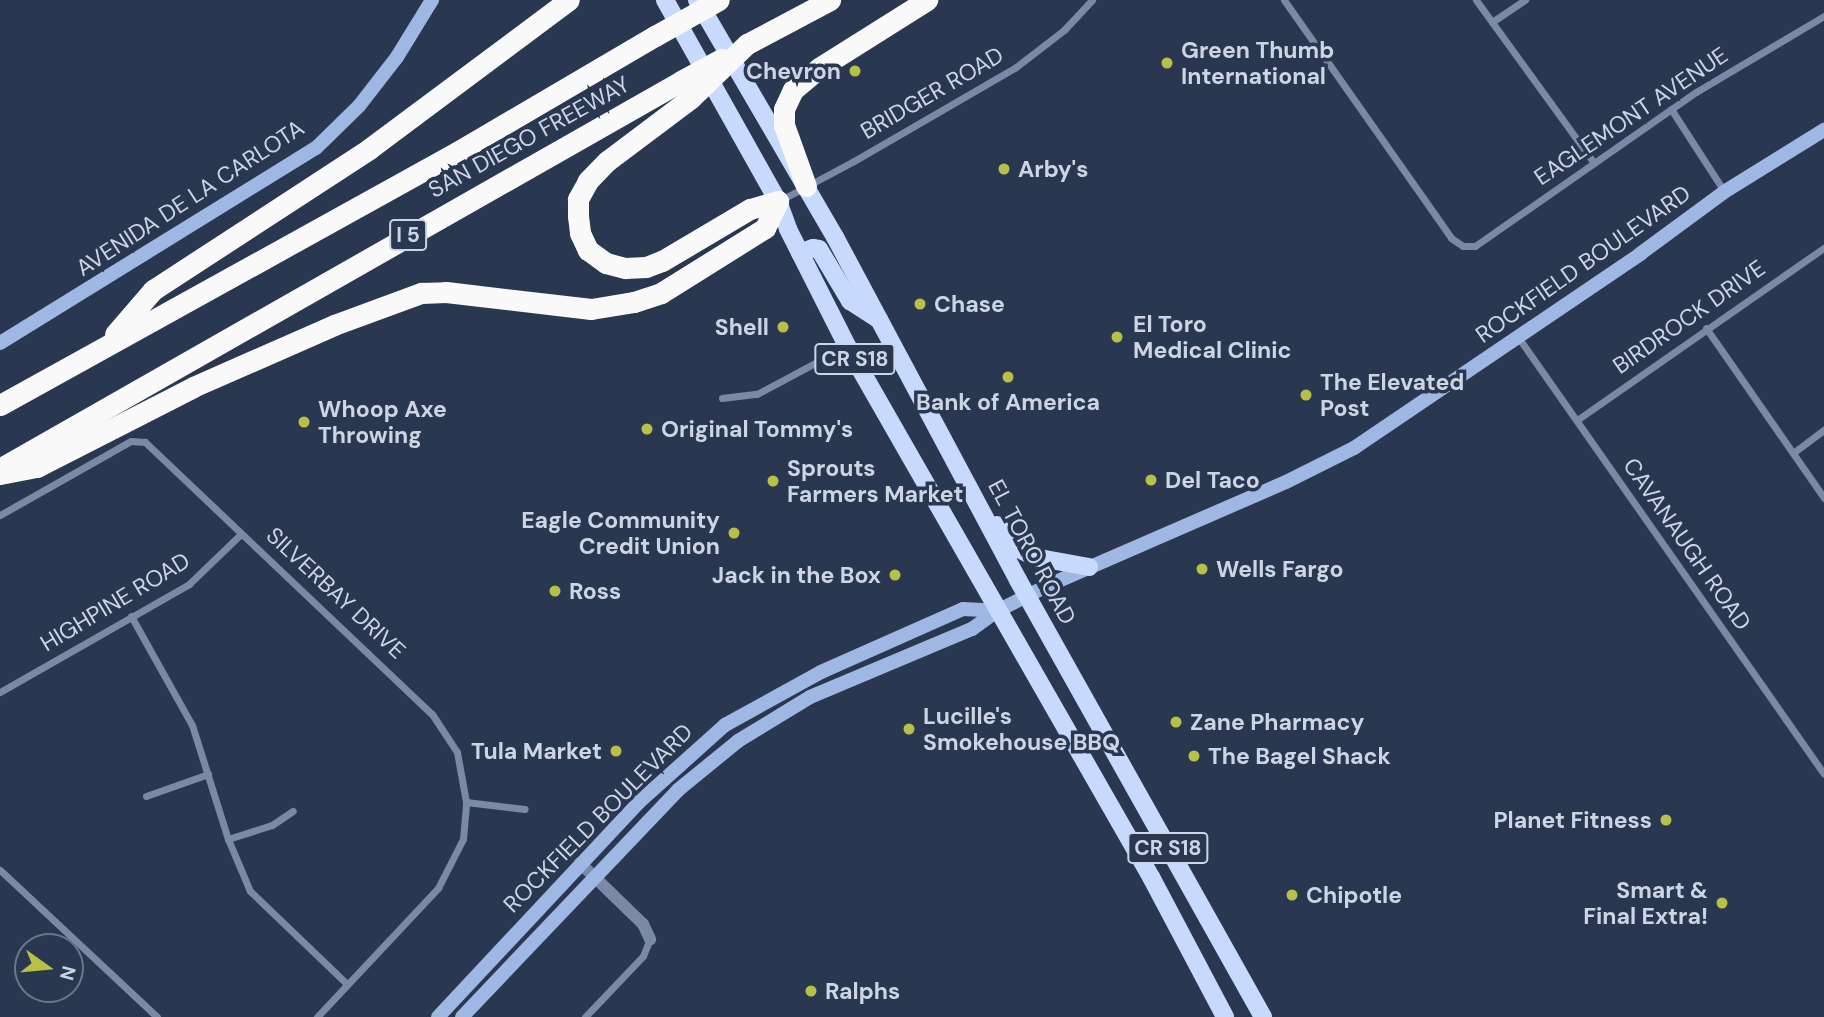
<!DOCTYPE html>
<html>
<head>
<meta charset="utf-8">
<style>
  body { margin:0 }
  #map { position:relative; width:1824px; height:1017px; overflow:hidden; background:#2a3750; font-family:"DM Sans",sans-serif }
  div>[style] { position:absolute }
  .minor>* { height:7px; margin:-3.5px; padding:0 3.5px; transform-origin:3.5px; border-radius:3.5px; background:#7a89a5 }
  .tertiary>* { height:12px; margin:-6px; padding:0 6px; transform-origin:6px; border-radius:6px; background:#7a89a5 }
  .secondary>* { height:14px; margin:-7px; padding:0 7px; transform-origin:7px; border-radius:7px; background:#9fb7e3 }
  .primary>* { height:18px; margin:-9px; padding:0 9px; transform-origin:9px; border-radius:9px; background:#c7dafd }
  .motorway>* { height:21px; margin:-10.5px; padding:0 10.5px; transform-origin:10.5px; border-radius:10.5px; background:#f9f9f9 }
  .motorway-bridge>* { height:21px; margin:-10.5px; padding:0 10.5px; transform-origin:10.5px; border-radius:10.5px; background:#f9f9f9 }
  .dots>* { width:19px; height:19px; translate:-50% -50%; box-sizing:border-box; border:4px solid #2a3750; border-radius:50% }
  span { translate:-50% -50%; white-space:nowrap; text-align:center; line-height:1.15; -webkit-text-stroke:7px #2a3750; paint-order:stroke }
  .shield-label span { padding:2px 5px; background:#2a3750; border:2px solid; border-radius:5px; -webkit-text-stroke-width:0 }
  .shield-label { font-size:21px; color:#cdd5e5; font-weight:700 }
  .poi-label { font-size:23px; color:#cdd5e5; font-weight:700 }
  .left { translate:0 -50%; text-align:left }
  .right { translate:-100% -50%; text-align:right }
  .street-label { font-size:23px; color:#cdd5e5 }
  .north { position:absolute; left:14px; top:933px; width:70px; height:70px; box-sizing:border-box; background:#2a3750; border:2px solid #6b768c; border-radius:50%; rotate:105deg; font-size:19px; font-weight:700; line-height:28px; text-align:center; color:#cdd5e5 }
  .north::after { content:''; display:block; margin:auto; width:24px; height:32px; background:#b8c147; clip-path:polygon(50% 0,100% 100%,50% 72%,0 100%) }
</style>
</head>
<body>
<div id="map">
  <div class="minor">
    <div style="left:1284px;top:0;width:291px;rotate:54.9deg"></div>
    <div style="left:1451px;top:238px;width:14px;rotate:34deg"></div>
    <div style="left:1463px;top:246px;width:12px"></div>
    <div style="left:1475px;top:246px;width:269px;rotate:-34.9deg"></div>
    <div style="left:1696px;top:92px;width:149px;rotate:-30.7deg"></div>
    <div style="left:1476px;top:0;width:201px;rotate:54.1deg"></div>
    <div style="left:1492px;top:22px;width:40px;rotate:-34deg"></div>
    <div style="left:1671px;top:109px;width:98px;rotate:57.1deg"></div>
    <div style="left:779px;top:201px;width:85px;rotate:-28.1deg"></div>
    <div style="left:854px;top:161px;width:187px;rotate:-30.1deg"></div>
    <div style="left:1016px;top:67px;width:61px;rotate:-37.6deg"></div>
    <div style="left:1064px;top:30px;width:41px;rotate:-47deg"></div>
    <div style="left:1706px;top:328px;width:207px;rotate:55.2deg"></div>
    <div style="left:1518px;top:337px;width:533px;rotate:55deg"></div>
    <div style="left:722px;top:398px;width:35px;rotate:-7deg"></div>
    <div style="left:757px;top:394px;width:102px;rotate:-28.1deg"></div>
    <div style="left:1577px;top:420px;width:301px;rotate:-34.9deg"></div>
    <div style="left:1793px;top:453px;width:39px;rotate:-37deg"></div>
    <div style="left:0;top:515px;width:150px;rotate:-29.5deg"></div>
    <div style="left:131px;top:441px;width:14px;rotate:4deg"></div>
    <div style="left:145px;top:442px;width:395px;rotate:43.5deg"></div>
    <div style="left:432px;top:714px;width:45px;rotate:56.7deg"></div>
    <div style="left:457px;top:752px;width:51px;rotate:79.8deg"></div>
    <div style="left:131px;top:616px;width:125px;rotate:60.8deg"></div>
    <div style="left:192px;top:725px;width:120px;rotate:72.5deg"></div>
    <div style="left:228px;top:839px;width:56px;rotate:67.1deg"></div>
    <div style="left:250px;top:891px;width:134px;rotate:43.8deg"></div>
    <div style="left:0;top:692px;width:218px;rotate:-29.7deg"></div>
    <div style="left:189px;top:584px;width:72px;rotate:-43.9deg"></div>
    <div style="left:146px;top:796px;width:66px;rotate:-19.5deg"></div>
    <div style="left:228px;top:839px;width:46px;rotate:-17.7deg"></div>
    <div style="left:272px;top:825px;width:25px;rotate:-34deg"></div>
    <div style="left:0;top:870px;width:215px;rotate:43.1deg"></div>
    <div style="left:317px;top:1017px;width:177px;rotate:-46.8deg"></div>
    <div style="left:438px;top:888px;width:55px;rotate:-63deg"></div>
    <div style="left:463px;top:839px;width:37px;rotate:-85deg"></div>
    <div style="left:466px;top:802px;width:59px;rotate:6.8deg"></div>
    <div style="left:585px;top:1017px;width:84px;rotate:-46.4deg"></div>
    <div style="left:643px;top:956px;width:18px;rotate:-68deg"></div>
  </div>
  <div class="tertiary">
    <div style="left:580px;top:863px;width:88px;rotate:44.1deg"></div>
    <div style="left:643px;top:924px;width:17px;rotate:65deg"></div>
  </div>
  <div class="secondary">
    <div style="left:0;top:343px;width:371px;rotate:-31.7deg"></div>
    <div style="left:316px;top:148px;width:60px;rotate:-44.3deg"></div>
    <div style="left:359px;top:106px;width:62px;rotate:-52.2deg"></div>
    <div style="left:397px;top:57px;width:67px;rotate:-58.4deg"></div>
    <div style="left:438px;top:1017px;width:293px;rotate:-46.9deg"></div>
    <div style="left:638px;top:803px;width:117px;rotate:-41.9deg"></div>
    <div style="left:725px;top:725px;width:110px;rotate:-28.9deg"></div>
    <div style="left:821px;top:672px;width:155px;rotate:-23.9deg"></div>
    <div style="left:963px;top:609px;width:34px;rotate:3deg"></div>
    <div style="left:462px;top:1017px;width:313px;rotate:-46.4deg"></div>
    <div style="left:678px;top:790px;width:77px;rotate:-39.2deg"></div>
    <div style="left:738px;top:741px;width:84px;rotate:-31.4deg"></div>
    <div style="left:810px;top:697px;width:176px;rotate:-22.8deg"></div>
    <div style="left:972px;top:629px;width:31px;rotate:-36deg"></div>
    <div style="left:997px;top:611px;width:58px;rotate:-26.6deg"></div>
    <div style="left:1049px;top:585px;width:258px;rotate:-23.5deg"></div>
    <div style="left:1286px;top:482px;width:76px;rotate:-26.6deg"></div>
    <div style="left:1354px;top:448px;width:346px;rotate:-34.1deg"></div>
    <div style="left:1640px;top:254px;width:104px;rotate:-36.4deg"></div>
    <div style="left:1724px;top:192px;width:118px;rotate:-31.8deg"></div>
  </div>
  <div class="primary">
    <div style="left:665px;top:0;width:231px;rotate:60.7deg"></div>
    <div style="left:778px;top:201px;width:30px;rotate:70deg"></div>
    <div style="left:788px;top:229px;width:131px;rotate:63.2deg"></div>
    <div style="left:847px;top:346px;width:612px;rotate:60.21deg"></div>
    <div style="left:1151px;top:877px;width:158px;rotate:62.1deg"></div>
    <div style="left:697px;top:0;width:274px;rotate:59.8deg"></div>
    <div style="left:835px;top:237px;width:389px;rotate:61.9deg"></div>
    <div style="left:1018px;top:580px;width:501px;rotate:60.72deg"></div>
    <div style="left:800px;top:253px;width:14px;rotate:-21deg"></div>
    <div style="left:813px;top:248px;width:6px;rotate:9deg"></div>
    <div style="left:819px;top:249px;width:61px;rotate:59.2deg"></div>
    <div style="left:850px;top:301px;width:35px;rotate:33deg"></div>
    <div style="left:997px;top:525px;width:33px;rotate:47deg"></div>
    <div style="left:1019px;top:549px;width:17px;rotate:28deg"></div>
    <div style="left:1034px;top:557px;width:56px;rotate:10.3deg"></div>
  </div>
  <div class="motorway">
    <div style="left:747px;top:44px;width:94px;rotate:-27.9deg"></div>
    <div style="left:691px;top:98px;width:105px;rotate:143.1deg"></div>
    <div style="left:607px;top:161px;width:28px;rotate:134deg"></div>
    <div style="left:588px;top:181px;width:21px;rotate:119deg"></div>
    <div style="left:578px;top:199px;width:17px;rotate:90deg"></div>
    <div style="left:578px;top:216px;width:17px;rotate:83deg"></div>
    <div style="left:580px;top:233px;width:19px;rotate:65deg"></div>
    <div style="left:588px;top:250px;width:22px;rotate:36deg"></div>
    <div style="left:606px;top:263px;width:20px;rotate:15deg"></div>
    <div style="left:625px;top:268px;width:21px;rotate:-3deg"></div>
    <div style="left:646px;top:267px;width:17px;rotate:-21deg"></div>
    <div style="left:662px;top:261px;width:102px;rotate:-30.6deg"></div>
    <div style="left:750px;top:209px;width:29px;rotate:-16deg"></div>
    <div style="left:806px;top:186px;width:65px;rotate:-109.8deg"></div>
    <div style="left:784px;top:125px;width:16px;rotate:-90deg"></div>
    <div style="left:784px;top:109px;width:21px;rotate:-65deg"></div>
    <div style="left:793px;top:90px;width:34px;rotate:-40deg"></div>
    <div style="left:819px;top:68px;width:128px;rotate:-32.2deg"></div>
    <div style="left:115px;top:334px;width:58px;rotate:-49.2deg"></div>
    <div style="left:153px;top:290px;width:258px;rotate:-33.1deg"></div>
    <div style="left:369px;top:149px;width:249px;rotate:-36.7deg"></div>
    <div style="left:0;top:405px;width:522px;rotate:-28.97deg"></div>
    <div style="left:457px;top:152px;width:229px;rotate:-30.4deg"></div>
    <div style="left:1px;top:468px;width:782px;rotate:-29.64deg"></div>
    <div style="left:0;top:474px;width:38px;rotate:-11deg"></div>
    <div style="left:37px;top:467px;width:175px;rotate:-27.1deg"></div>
    <div style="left:193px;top:387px;width:154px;rotate:-23.7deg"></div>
    <div style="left:334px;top:325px;width:93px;rotate:-20.2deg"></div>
    <div style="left:421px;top:293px;width:25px;rotate:-2deg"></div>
    <div style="left:446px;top:292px;width:146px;rotate:6.7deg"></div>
    <div style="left:591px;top:309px;width:44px;rotate:-9.2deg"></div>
    <div style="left:634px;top:302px;width:28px;rotate:-18deg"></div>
    <div style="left:661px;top:293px;width:123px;rotate:-32deg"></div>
    <div style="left:765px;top:228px;width:30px;rotate:-64deg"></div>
  </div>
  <div class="motorway-bridge">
    <div style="left:655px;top:36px;width:73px;rotate:-29.4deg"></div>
    <div style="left:681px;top:81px;width:46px;rotate:-28.8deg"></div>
    <div style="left:691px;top:98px;width:78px;rotate:-44deg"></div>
  </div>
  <div class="dots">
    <div style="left:1167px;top:63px;background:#b8c147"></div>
    <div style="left:855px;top:71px;background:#b8c147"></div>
    <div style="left:1004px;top:169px;background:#b8c147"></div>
    <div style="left:920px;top:304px;background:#b8c147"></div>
    <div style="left:783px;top:327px;background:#b8c147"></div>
    <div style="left:1117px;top:337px;background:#b8c147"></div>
    <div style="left:1008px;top:377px;background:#b8c147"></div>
    <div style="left:1306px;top:395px;background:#b8c147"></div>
    <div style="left:304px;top:422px;background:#b8c147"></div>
    <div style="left:647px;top:429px;background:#b8c147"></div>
    <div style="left:1151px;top:480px;background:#b8c147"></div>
    <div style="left:773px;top:481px;background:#b8c147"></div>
    <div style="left:734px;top:533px;background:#b8c147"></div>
    <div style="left:1202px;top:569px;background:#b8c147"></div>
    <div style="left:895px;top:575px;background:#b8c147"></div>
    <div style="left:555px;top:591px;background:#b8c147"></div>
    <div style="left:1176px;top:722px;background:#b8c147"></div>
    <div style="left:909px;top:729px;background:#b8c147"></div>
    <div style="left:616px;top:751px;background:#b8c147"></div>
    <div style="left:1194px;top:756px;background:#b8c147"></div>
    <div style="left:1666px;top:820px;background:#b8c147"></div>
    <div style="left:1292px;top:895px;background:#b8c147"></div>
    <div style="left:1722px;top:903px;background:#b8c147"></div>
    <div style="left:811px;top:991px;background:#b8c147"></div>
  </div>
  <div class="shield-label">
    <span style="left:408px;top:235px">I 5</span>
    <span style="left:855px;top:359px">CR S18</span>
    <span style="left:1168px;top:848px">CR S18</span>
  </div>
  <div class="poi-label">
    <span class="left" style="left:1181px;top:63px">Green Thumb<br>International</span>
    <span class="right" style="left:841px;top:71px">Chevron</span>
    <span class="left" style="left:1018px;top:169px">Arby's</span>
    <span class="left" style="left:934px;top:304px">Chase</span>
    <span class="left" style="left:1133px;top:337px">El Toro<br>Medical Clinic</span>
    <span class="right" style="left:769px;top:327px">Shell</span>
    <span class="left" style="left:1320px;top:395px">The Elevated<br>Post</span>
    <span style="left:1008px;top:402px">Bank of America</span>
    <span class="left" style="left:318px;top:422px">Whoop Axe<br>Throwing</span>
    <span class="left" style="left:661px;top:429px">Original Tommy's</span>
    <span class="left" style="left:787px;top:481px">Sprouts<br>Farmers Market</span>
    <span class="left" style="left:1165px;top:480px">Del Taco</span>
    <span class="right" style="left:720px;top:533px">Eagle Community<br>Credit Union</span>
    <span class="left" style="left:1216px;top:569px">Wells Fargo</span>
    <span class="right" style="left:881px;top:575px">Jack in the Box</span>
    <span class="left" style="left:569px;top:591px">Ross</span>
    <span class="left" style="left:923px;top:729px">Lucille's<br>Smokehouse BBQ</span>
    <span class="left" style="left:1190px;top:722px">Zane Pharmacy</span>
    <span class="right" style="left:602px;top:751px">Tula Market</span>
    <span class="left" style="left:1208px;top:756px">The Bagel Shack</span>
    <span class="right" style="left:1652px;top:820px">Planet Fitness</span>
    <span class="right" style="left:1708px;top:903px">Smart &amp;<br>Final Extra!</span>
    <span class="left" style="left:1306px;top:895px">Chipotle</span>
    <span class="left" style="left:825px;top:991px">Ralphs</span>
  </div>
  <div class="street-label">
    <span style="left:932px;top:93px;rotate:-30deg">BRIDGER ROAD</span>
    <span style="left:1631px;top:116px;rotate:-34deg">EAGLEMONT AVENUE</span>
    <span style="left:529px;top:137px;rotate:-29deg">SAN DIEGO FREEWAY</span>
    <span style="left:190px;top:198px;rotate:-33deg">AVENIDA DE LA CARLOTA</span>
    <span style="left:1583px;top:264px;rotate:-35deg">ROCKFIELD BOULEVARD</span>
    <span style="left:1689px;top:317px;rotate:-35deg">BIRDROCK DRIVE</span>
    <span style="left:1687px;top:544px;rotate:55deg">CAVANAUGH ROAD</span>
    <span style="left:1032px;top:552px;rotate:62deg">EL TORO ROAD</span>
    <span style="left:336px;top:593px;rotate:43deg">SILVERBAY DRIVE</span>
    <span style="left:115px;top:602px;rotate:-31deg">HIGHPINE ROAD</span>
    <span style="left:598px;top:818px;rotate:-45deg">ROCKFIELD BOULEVARD</span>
  </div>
  <div class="north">N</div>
</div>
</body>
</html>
